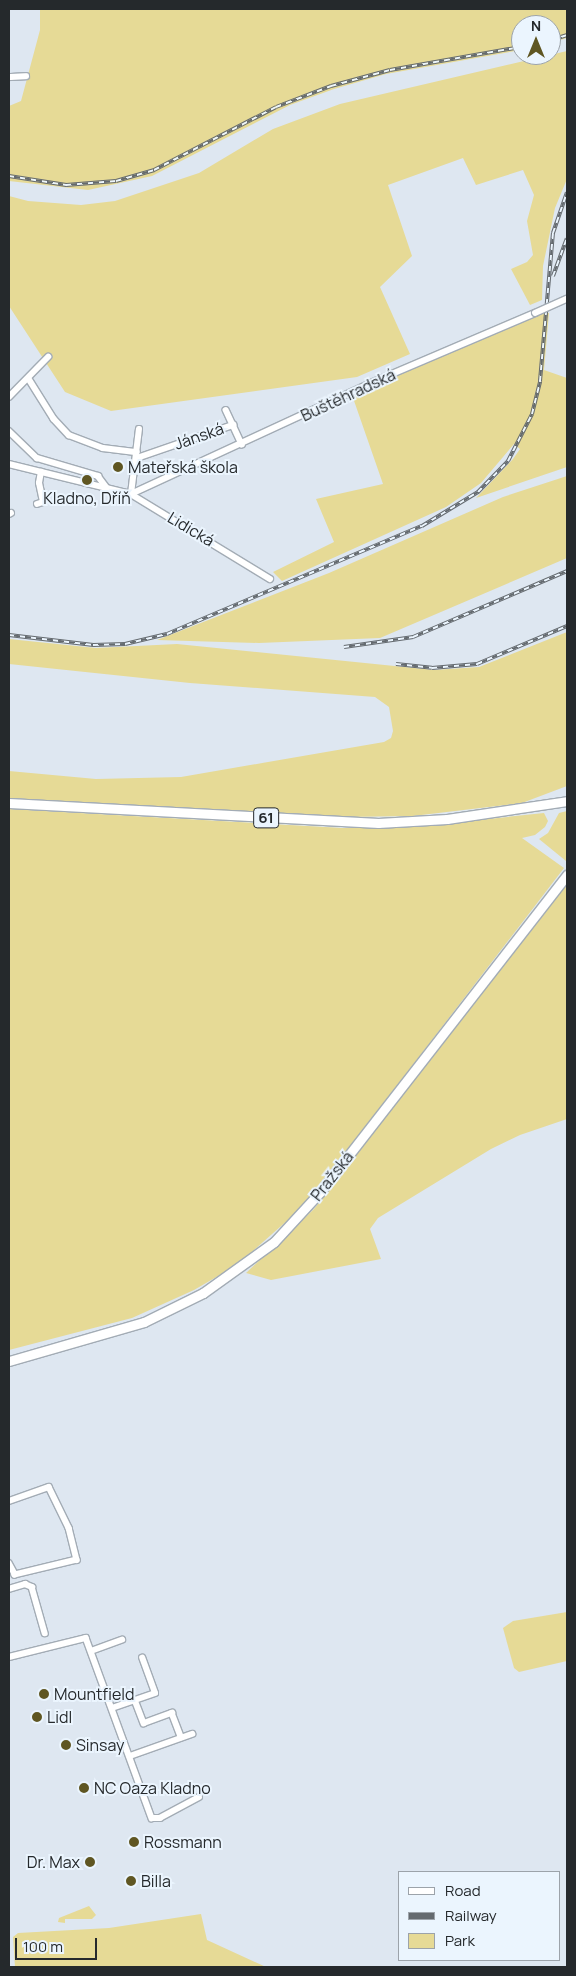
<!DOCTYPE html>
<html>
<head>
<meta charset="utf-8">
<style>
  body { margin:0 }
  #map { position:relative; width:576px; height:1976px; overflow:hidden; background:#dee7f1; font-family:Manrope,sans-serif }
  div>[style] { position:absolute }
  .green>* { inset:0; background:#e6da96 }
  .roads { filter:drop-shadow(1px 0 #a3acb5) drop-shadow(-1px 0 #a3acb5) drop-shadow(0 1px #a3acb5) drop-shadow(0 -1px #a3acb5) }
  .street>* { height:5.5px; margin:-2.75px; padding:0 2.75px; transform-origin:2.75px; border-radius:2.75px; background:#fff }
  .secondary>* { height:9px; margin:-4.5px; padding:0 4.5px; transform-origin:4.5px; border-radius:4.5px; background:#fff }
  .primary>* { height:9px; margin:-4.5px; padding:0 4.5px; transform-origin:4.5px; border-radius:4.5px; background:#fff }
  .rail>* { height:4px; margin-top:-2px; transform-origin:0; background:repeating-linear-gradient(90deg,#ebf5fe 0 5.5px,#646a6f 0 11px); box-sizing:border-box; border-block:1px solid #646a6f }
  .bridges { filter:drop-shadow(1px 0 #a3acb5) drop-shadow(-1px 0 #a3acb5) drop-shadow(0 1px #a3acb5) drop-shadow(0 -1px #a3acb5) }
  .street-bridge>* { height:5.5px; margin:-2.75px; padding:0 2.75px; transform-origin:2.75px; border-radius:2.75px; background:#fff }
  .dots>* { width:14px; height:14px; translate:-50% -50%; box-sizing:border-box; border:2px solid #ebf5fe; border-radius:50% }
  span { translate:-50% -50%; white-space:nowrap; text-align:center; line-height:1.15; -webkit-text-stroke:4px #ebf5fe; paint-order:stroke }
  .shield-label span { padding:1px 4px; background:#ebf5fe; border:1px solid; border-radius:4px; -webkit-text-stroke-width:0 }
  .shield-label { font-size:15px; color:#25292c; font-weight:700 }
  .street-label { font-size:16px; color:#25292c }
  .poi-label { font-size:16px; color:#25292c }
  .left { translate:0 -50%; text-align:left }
  .right { translate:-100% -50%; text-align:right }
  .frame { position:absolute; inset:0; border:10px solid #25292c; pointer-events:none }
  .legend { position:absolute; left:398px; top:1871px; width:162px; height:90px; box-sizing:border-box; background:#ebf5fe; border:1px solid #9ca3aa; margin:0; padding:6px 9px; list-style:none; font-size:15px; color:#25292c }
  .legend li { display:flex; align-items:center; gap:10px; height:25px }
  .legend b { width:25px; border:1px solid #9ca3aa }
  .north { position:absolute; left:511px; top:15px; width:50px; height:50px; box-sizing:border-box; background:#ebf5fe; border:1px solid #9ca3aa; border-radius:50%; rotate:0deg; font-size:14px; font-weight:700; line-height:20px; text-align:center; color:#25292c }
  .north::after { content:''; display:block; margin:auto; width:18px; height:22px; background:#5f5622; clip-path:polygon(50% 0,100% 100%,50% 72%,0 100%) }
  .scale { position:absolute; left:15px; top:1938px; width:82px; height:22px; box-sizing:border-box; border:2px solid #25292c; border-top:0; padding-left:6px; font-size:15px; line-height:18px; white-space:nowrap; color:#25292c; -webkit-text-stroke:4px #ebf5fe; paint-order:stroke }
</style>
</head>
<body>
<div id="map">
  <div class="green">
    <div style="clip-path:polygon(40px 9px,567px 9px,567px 38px,551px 43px,551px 25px,521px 25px,521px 50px,386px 74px,334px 89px,290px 105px,152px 176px,88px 190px,9px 181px,9px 106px,21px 101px,40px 30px)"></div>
    <div style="clip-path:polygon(567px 51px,567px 179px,555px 208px,543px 266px,542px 300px,530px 305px,511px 269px,527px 262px,533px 255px,527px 221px,534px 195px,523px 170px,476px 185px,463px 158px,388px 185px,412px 256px,380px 287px,410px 354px,357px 377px,111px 411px,65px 392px,9px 306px,9px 196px,28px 201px,81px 205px,115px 201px,199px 173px,273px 129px,340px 104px)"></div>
    <div style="clip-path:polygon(541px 313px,549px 313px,544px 370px,567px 378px,567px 467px,476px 498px,513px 459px,520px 449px,514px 444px,481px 483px,446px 507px,282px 581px,273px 572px,334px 542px,316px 499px,383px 484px,352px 395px)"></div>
    <div style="clip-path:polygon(567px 476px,567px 558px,380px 638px,259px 643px,157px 640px,329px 573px,503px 497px)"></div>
    <div style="clip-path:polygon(567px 632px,567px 786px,522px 803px,413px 816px,343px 817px,9px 798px,9px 771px,96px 779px,181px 777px,384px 742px,391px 738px,393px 731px,389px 707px,375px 697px,190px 683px,9px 664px,9px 639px,96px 648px,177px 644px,434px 670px,479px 667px)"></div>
    <div style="clip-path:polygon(9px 809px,343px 828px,413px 827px,544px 813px,548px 821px,545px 827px,535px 835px,522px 838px,564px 868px,306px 1204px,237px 1265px,194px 1290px,132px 1318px,9px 1350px)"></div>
    <div style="clip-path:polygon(567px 811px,567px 860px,566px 861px,539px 839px,548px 833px,559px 813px)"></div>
    <div style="clip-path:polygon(567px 882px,567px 1119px,520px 1135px,491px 1149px,378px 1218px,370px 1229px,381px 1259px,271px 1280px,246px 1273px,314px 1209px)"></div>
    <div style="clip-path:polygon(567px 1612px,567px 1661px,519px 1672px,514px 1668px,503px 1628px,513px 1621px)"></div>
    <div style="clip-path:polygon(89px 1906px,96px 1915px,92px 1919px,65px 1919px,65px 1923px,58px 1922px,59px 1918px)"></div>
    <div style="clip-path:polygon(201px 1914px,207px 1940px,266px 1967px,15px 1967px,13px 1937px,18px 1933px,109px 1928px)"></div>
  </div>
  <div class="roads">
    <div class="street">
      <div style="left:9px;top:77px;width:17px;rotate:-3deg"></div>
      <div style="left:29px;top:379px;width:47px;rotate:58deg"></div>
      <div style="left:54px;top:419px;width:22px;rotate:47deg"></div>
      <div style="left:69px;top:435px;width:36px;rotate:21deg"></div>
      <div style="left:103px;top:448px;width:34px;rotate:7deg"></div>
      <div style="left:9px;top:397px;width:56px;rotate:-45.7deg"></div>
      <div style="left:226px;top:410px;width:38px;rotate:65deg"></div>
      <div style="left:9px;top:431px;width:39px;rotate:44deg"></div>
      <div style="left:37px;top:458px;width:64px;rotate:16.4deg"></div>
      <div style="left:98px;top:476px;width:15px;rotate:53deg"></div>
      <div style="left:137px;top:458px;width:102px;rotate:-19deg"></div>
      <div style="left:9px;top:464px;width:126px;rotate:13.8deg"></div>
      <div style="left:131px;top:494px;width:163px;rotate:31.4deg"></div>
      <div style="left:131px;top:494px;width:264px;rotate:-24.8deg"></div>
      <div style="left:371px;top:383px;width:178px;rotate:-23.1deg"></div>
      <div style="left:131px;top:494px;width:65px;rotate:-83deg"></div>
      <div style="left:37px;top:504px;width:6px;rotate:-18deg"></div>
      <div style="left:43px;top:502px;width:19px;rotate:-102deg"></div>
      <div style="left:39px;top:483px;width:11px;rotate:-80deg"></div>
      <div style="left:9px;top:514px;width:2px;rotate:-27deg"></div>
      <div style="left:9px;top:1501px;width:42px;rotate:-19.3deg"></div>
      <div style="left:49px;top:1487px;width:46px;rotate:64deg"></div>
      <div style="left:69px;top:1528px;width:33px;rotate:76deg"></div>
      <div style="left:77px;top:1560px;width:64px;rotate:166.4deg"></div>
      <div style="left:15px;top:1575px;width:13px;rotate:-119deg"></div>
      <div style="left:9px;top:1589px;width:17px;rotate:-17deg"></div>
      <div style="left:25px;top:1584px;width:8px;rotate:23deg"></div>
      <div style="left:32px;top:1587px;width:48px;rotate:74.2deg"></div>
      <div style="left:91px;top:1651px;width:33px;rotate:-20deg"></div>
      <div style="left:9px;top:1657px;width:79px;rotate:-13.9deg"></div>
      <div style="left:86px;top:1638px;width:192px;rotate:69.9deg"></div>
      <div style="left:152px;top:1818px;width:8px"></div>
      <div style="left:160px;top:1818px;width:44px;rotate:-28.3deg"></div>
      <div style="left:135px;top:1700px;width:21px;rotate:-19deg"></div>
      <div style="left:155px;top:1693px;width:37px;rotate:-110deg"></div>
      <div style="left:112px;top:1708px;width:24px;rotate:-19deg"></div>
      <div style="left:135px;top:1700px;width:25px;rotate:69deg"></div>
      <div style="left:144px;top:1723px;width:30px;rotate:-20deg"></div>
      <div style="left:172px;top:1713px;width:26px;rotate:69deg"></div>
      <div style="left:130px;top:1756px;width:66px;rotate:-19.5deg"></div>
    </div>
    <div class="secondary">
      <div style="left:9px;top:1361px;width:141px;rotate:-16.1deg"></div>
      <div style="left:144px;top:1322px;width:66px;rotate:-26.2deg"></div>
      <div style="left:203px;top:1293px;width:87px;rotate:-35.7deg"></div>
      <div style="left:274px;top:1242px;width:68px;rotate:-47.4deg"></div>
      <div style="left:320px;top:1192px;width:402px;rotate:-52.1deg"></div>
    </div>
    <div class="primary">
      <div style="left:9px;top:803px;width:370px;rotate:3.1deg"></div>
      <div style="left:378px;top:823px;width:69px;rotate:-3.3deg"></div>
      <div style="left:447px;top:819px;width:121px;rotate:-8.5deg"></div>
    </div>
  </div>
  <div class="rail">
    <div style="left:551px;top:40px;width:17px;rotate:-17deg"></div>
    <div style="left:9px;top:176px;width:58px;rotate:9deg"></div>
    <div style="left:66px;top:185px;width:50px;rotate:-4.6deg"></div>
    <div style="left:116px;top:181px;width:40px;rotate:-16deg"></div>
    <div style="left:154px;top:170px;width:137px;rotate:-27.3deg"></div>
    <div style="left:276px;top:107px;width:59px;rotate:-20.9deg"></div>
    <div style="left:331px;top:86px;width:61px;rotate:-15.2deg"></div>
    <div style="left:390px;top:70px;width:133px;rotate:-10deg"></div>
    <div style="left:553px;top:276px;width:40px;rotate:-69.8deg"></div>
    <div style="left:9px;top:635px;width:85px;rotate:6.8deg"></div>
    <div style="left:93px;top:645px;width:32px;rotate:-2deg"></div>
    <div style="left:125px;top:644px;width:43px;rotate:-13.4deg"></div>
    <div style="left:167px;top:634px;width:277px;rotate:-23deg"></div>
    <div style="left:422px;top:526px;width:66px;rotate:-31.3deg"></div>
    <div style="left:478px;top:492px;width:43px;rotate:-45.9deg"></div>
    <div style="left:508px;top:461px;width:53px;rotate:-62.9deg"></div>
    <div style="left:532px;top:414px;width:34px;rotate:-76deg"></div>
    <div style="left:540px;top:381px;width:149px;rotate:-85deg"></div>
    <div style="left:553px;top:233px;width:43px;rotate:-71.1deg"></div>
    <div style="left:344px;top:647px;width:70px;rotate:-8.2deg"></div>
    <div style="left:413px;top:637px;width:168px;rotate:-23.2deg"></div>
    <div style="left:396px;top:664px;width:36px;rotate:6deg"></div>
    <div style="left:432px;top:668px;width:45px;rotate:-5.1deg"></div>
    <div style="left:477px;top:664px;width:98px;rotate:-22.9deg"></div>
  </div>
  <div class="bridges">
    <div class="street-bridge">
      <div style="left:535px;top:313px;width:35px;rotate:-24deg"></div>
    </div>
  </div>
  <div class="dots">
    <div style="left:118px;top:467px;background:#5f5622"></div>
    <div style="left:87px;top:480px;background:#5f5622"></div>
    <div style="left:44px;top:1694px;background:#5f5622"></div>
    <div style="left:37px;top:1717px;background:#5f5622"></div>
    <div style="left:66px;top:1745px;background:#5f5622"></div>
    <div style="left:84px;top:1788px;background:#5f5622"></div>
    <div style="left:134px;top:1842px;background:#5f5622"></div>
    <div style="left:90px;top:1862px;background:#5f5622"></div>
    <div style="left:131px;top:1881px;background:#5f5622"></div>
  </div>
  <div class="shield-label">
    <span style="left:266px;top:818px">61</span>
  </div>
  <div class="street-label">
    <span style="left:348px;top:395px;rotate:-25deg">Buštěhradská</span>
    <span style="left:199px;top:436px;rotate:-19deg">Jánská</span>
    <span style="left:191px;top:529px;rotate:31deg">Lidická</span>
    <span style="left:332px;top:1176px;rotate:-52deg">Pražská</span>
  </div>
  <div class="poi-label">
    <span class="left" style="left:128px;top:467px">Mateřská škola</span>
    <span style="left:87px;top:498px">Kladno, Dříň</span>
    <span class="left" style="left:54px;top:1694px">Mountfield</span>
    <span class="left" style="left:47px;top:1717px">Lidl</span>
    <span class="left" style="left:76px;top:1745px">Sinsay</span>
    <span class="left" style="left:94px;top:1788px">NC Oaza Kladno</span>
    <span class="left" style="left:144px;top:1842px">Rossmann</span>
    <span class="right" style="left:80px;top:1862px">Dr. Max</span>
    <span class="left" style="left:141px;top:1881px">Billa</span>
  </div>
  <div class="frame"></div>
  <ul class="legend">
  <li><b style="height:6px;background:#fff"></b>Road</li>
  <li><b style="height:6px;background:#646a6f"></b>Railway</li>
  <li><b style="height:14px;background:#e6da96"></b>Park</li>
  </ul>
  <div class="north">N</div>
  <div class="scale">100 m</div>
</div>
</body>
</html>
